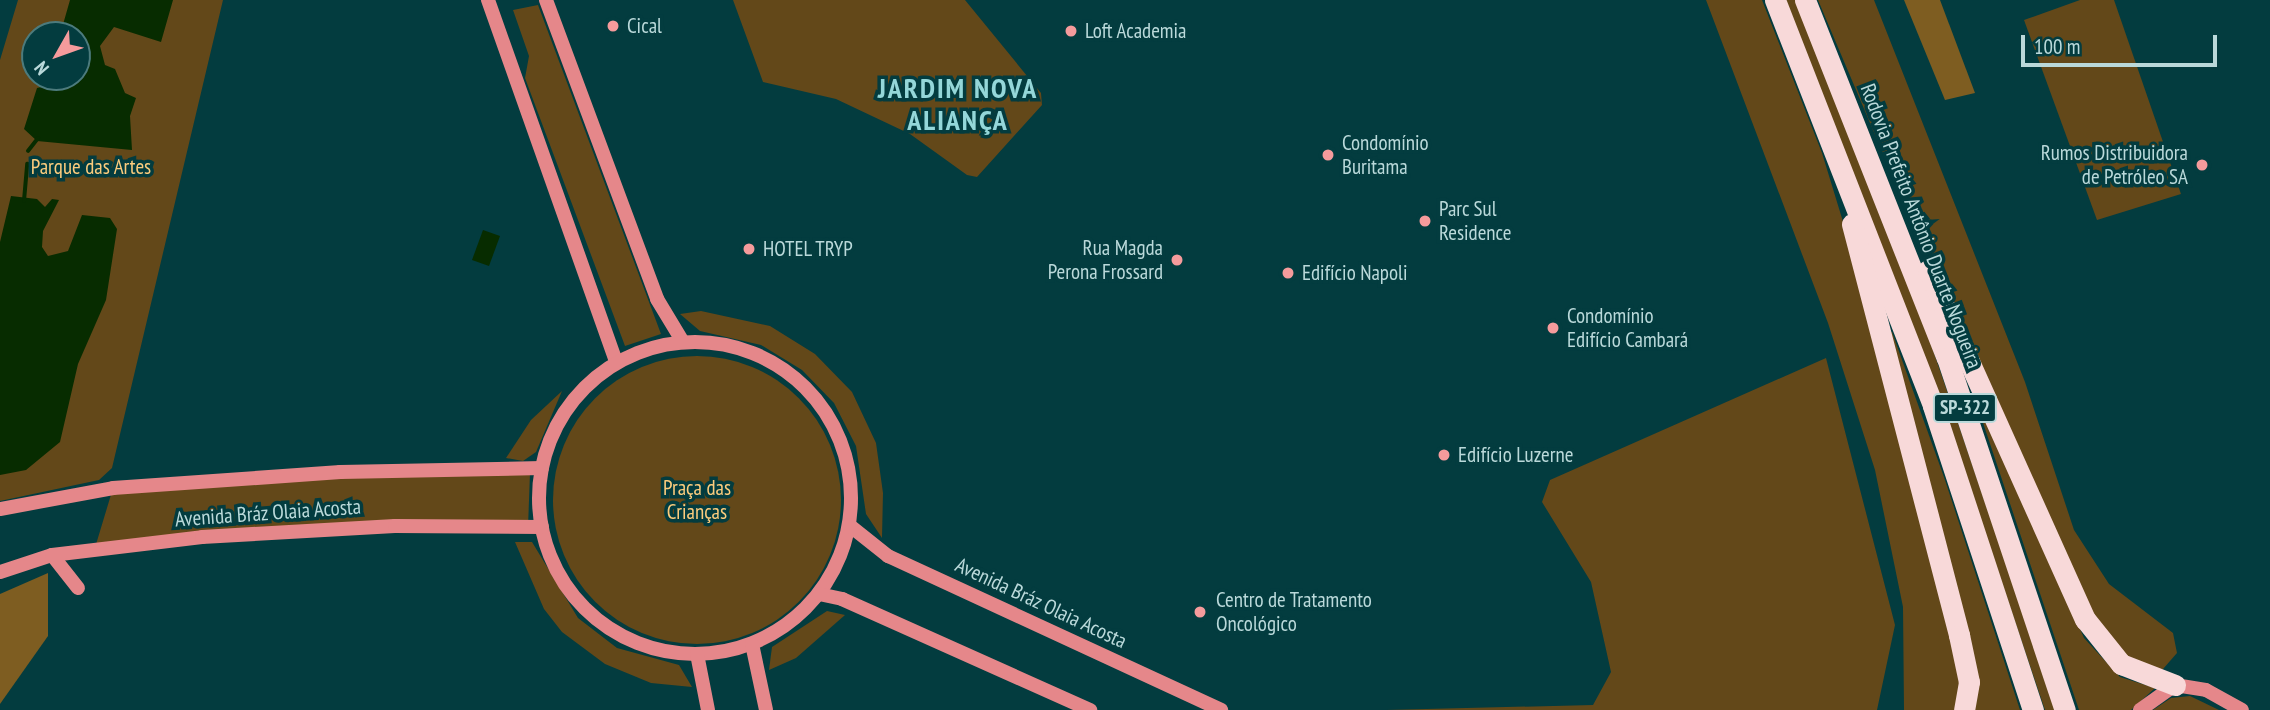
<!DOCTYPE html>
<html>
<head>
<meta charset="utf-8">
<style>
  body { margin:0 }
  #map { position:relative; width:2270px; height:710px; overflow:hidden; background:#033c3f; font-family:"PT Sans Narrow",sans-serif }
  div>[style] { position:absolute }
  .green>* { inset:0; background:#634819 }
  .round { border-radius:50% }
  .forest>* { inset:0; background:#7e5d21 }
  .water>* { inset:0; background:#072c00 }
  .stream>* { height:3.5px; margin:-1.75px; padding:0 1.75px; transform-origin:1.75px; border-radius:1.75px; background:#072c00 }
  .secondary>* { height:14px; margin:-7px; padding:0 7px; transform-origin:7px; border-radius:7px; background:#e5878a }
  .secondary>.ring { margin:-7px; padding:0; box-sizing:content-box; background:none; border:14px solid #e5878a; border-radius:50% }
  .highway>* { height:21px; margin:-10.5px; padding:0 10.5px; transform-origin:10.5px; border-radius:10.5px; background:#f8d9d9 }
  .dots>* { width:19px; height:19px; translate:-50% -50%; box-sizing:border-box; border:4px solid #033c3f; border-radius:50% }
  span { translate:-50% -50%; white-space:nowrap; text-align:center; line-height:1.15; -webkit-text-stroke:7px #033c3f; paint-order:stroke }
  .shield-label span { padding:2px 5px; background:#033c3f; border:2px solid; border-radius:5px; -webkit-text-stroke-width:0 }
  .shield-label { font-size:19px; color:#bad9da; font-weight:700 }
  .poi-label { font-size:21px; color:#bad9da }
  .left { translate:0 -50%; text-align:left }
  .right { translate:-100% -50%; text-align:right }
  .park-label { font-size:21px; color:#fccc7d }
  .street-label { font-size:21px; color:#bad9da }
  .district-label { font-size:28px; color:#94d7d9; font-weight:700; letter-spacing:2px }
  .north { position:absolute; left:21px; top:21px; width:70px; height:70px; box-sizing:border-box; background:#033c3f; border:2px solid #4c7b7d; border-radius:50%; rotate:230deg; font-size:19px; font-weight:700; line-height:28px; text-align:center; color:#bad9da }
  .north::after { content:''; display:block; margin:auto; width:24px; height:32px; background:#f59b9c; clip-path:polygon(50% 0,100% 100%,50% 72%,0 100%) }
  .scale { position:absolute; left:2021px; top:35px; width:196px; height:32px; box-sizing:border-box; border:4px solid #bad9da; border-top:0; padding-left:9px; font-size:21px; line-height:24px; white-space:nowrap; color:#bad9da; -webkit-text-stroke:5px #033c3f; paint-order:stroke }
</style>
</head>
<body>
<div id="map">
  <div class="green">
    <div style="clip-path:polygon(evenodd,18px 0,223px 0,112px 468px,99px 480px,0 501px,0 60px,18px 0,35px 35px,77px 35px,77px 77px,35px 77px,35px 35px)"></div>
    <div style="clip-path:polygon(733px 0,965px 0,1041px 93px,1042px 105px,977px 177px,967px 175px,910px 134px,836px 99px,763px 82px)"></div>
    <div style="clip-path:polygon(1706px 0,1762px 0,1822px 153px,1871px 313px,1962px 683px,1956px 710px,1904px 710px,1903px 607px,1875px 470px,1828px 323px)"></div>
    <div style="clip-path:polygon(1786px 0,1797px 0,1908px 277px,2056px 710px,2045px 710px,1933px 379px)"></div>
    <div style="clip-path:polygon(1818px 0,1874px 0,2025px 382px,2074px 530px,2109px 584px,2173px 633px,2177px 653px,2163px 669px,2144px 670px,2105px 639px,1892px 175px)"></div>
    <div style="clip-path:polygon(2080px 0,2114px 0,2181px 194px,2097px 220px,2024px 20px)"></div>
    <div style="clip-path:polygon(538px 5px,661px 334px,625px 346px,525px 78px,529px 56px,513px 10px)"></div>
    <div style="clip-path:polygon(701px 311px,770px 326px,815px 354px,852px 392px,876px 443px,883px 493px,882px 538px,866px 514px,856px 446px,834px 403px,802px 370px,761px 345px,700px 331px,680px 314px)"></div>
    <div style="clip-path:polygon(1892px 332px,1945px 480px,2020px 710px,1970px 710px,1888px 333px)"></div>
    <div class="round" style="left:553px;top:356px;width:288px;height:288px"></div>
    <div style="clip-path:polygon(1826px 358px,1895px 625px,1877px 710px,1386px 710px,1593px 705px,1611px 672px,1591px 582px,1542px 502px,1550px 480px)"></div>
    <div style="clip-path:polygon(1962px 360px,2084px 638px,2120px 677px,2155px 688px,2131px 710px,2079px 710px)"></div>
    <div style="clip-path:polygon(562px 391px,536px 452px,523px 461px,506px 458px,531px 420px)"></div>
    <div style="clip-path:polygon(430px 468px,530px 473px,528px 528px,293px 530px,94px 551px,113px 488px)"></div>
    <div style="clip-path:polygon(515px 542px,532px 542px,578px 618px,617px 648px,679px 665px,692px 687px,651px 683px,605px 664px,562px 632px,544px 609px)"></div>
    <div style="clip-path:polygon(827px 611px,845px 615px,796px 658px,769px 670px,772px 647px)"></div>
    <div style="clip-path:polygon(2190px 696px,2219px 710px,2153px 710px,2171px 698px)"></div>
  </div>
  <div class="forest">
    <div style="clip-path:polygon(1904px 0,1940px 0,1975px 93px,1945px 100px)"></div>
    <div style="clip-path:polygon(48px 573px,48px 636px,0 704px,0 594px)"></div>
  </div>
  <div class="water">
    <div style="clip-path:polygon(70px 0,173px 0,161px 42px,114px 27px,100px 46px,105px 65px,115px 69px,125px 93px,136px 98px,130px 116px,132px 150px,37px 141px,24px 129px,37px 88px,45px 86px,48px 77px,77px 77px,77px 35px,60px 35px)"></div>
    <div style="clip-path:polygon(11px 196px,37px 199px,45px 207px,52px 199px,59px 200px,43px 231px,42px 247px,48px 256px,68px 251px,82px 215px,110px 218px,117px 229px,106px 300px,78px 364px,60px 442px,26px 470px,0 475px,0 242px)"></div>
    <div style="clip-path:polygon(483px 230px,500px 236px,489px 266px,472px 260px)"></div>
  </div>
  <div class="stream">
    <div style="left:28px;top:151px;width:16px;rotate:-52deg"></div>
    <div style="left:24px;top:201px;width:37px;rotate:-85deg"></div>
  </div>
  <div class="secondary">
    <div style="left:488px;top:0;width:384px;rotate:70.5deg"></div>
    <div style="left:546px;top:0;width:319px;rotate:69.6deg"></div>
    <div style="left:657px;top:299px;width:50px;rotate:58.8deg"></div>
    <div class="ring" style="left:539px;top:342px;width:298px;height:298px"></div>
    <div style="left:0;top:509px;width:115px;rotate:-10.5deg"></div>
    <div style="left:113px;top:488px;width:228px;rotate:-4deg"></div>
    <div style="left:340px;top:472px;width:202px;rotate:-1.1deg"></div>
    <div style="left:849px;top:525px;width:50px;rotate:38.5deg"></div>
    <div style="left:888px;top:556px;width:367px;rotate:24.8deg"></div>
    <div style="left:52px;top:555px;width:42px;rotate:51.8deg"></div>
    <div style="left:0;top:572px;width:55px;rotate:-18.1deg"></div>
    <div style="left:52px;top:555px;width:151px;rotate:-6.8deg"></div>
    <div style="left:202px;top:537px;width:193px;rotate:-3.3deg"></div>
    <div style="left:395px;top:526px;width:147px;rotate:0.4deg"></div>
    <div style="left:819px;top:594px;width:24px;rotate:12deg"></div>
    <div style="left:842px;top:599px;width:272px;rotate:24.1deg"></div>
    <div style="left:752px;top:644px;width:67px;rotate:78deg"></div>
    <div style="left:697px;top:654px;width:57px;rotate:78.9deg"></div>
    <div style="left:2140px;top:710px;width:43px;rotate:-35.5deg"></div>
    <div style="left:2175px;top:685px;width:31px;rotate:9deg"></div>
    <div style="left:2206px;top:690px;width:41px;rotate:29.1deg"></div>
  </div>
  <div class="highway">
    <div style="left:1775px;top:0;width:436px;rotate:68.7deg"></div>
    <div style="left:1933px;top:406px;width:320px;rotate:71.8deg"></div>
    <div style="left:1805px;top:0;width:385px;rotate:68.4deg"></div>
    <div style="left:1947px;top:358px;width:371px;rotate:71.5deg"></div>
    <div style="left:1852px;top:224px;width:425px;rotate:75.4deg"></div>
    <div style="left:1959px;top:635px;width:48px;rotate:78deg"></div>
    <div style="left:1969px;top:682px;width:28px;rotate:100deg"></div>
    <div style="left:1928px;top:270px;width:383px;rotate:65.8deg"></div>
    <div style="left:2085px;top:619px;width:58px;rotate:51.3deg"></div>
    <div style="left:2121px;top:664px;width:58px;rotate:21.3deg"></div>
  </div>
  <div class="dots">
    <div style="left:613px;top:26px;background:#f59b9c"></div>
    <div style="left:1071px;top:31px;background:#f59b9c"></div>
    <div style="left:1328px;top:155px;background:#f59b9c"></div>
    <div style="left:2202px;top:165px;background:#f59b9c"></div>
    <div style="left:1425px;top:221px;background:#f59b9c"></div>
    <div style="left:749px;top:249px;background:#f59b9c"></div>
    <div style="left:1177px;top:260px;background:#f59b9c"></div>
    <div style="left:1288px;top:273px;background:#f59b9c"></div>
    <div style="left:1553px;top:328px;background:#f59b9c"></div>
    <div style="left:1444px;top:455px;background:#f59b9c"></div>
    <div style="left:1200px;top:612px;background:#f59b9c"></div>
  </div>
  <div class="shield-label">
    <span style="left:1965px;top:408px">SP-322</span>
  </div>
  <div class="poi-label">
    <span class="left" style="left:627px;top:26px">Cical</span>
    <span class="left" style="left:1085px;top:31px">Loft Academia</span>
    <span class="left" style="left:1342px;top:155px">Condomínio<br>Buritama</span>
    <span class="right" style="left:2188px;top:165px">Rumos Distribuidora<br>de Petróleo SA</span>
    <span class="left" style="left:1439px;top:221px">Parc Sul<br>Residence</span>
    <span class="right" style="left:1163px;top:260px">Rua Magda<br>Perona Frossard</span>
    <span class="left" style="left:763px;top:249px">HOTEL TRYP</span>
    <span class="left" style="left:1302px;top:273px">Edifício Napoli</span>
    <span class="left" style="left:1567px;top:328px">Condomínio<br>Edifício Cambará</span>
    <span class="left" style="left:1458px;top:455px">Edifício Luzerne</span>
    <span class="left" style="left:1216px;top:612px">Centro de Tratamento<br>Oncológico</span>
  </div>
  <div class="park-label">
    <span style="left:91px;top:167px">Parque das Artes</span>
    <span style="left:697px;top:500px">Praça das<br>Crianças</span>
  </div>
  <div class="street-label">
    <span style="left:1921px;top:226px;rotate:69deg">Rodovia Prefeito Antônio Duarte Nogueira</span>
    <span style="left:268px;top:513px;rotate:-4deg">Avenida Bráz Olaia Acosta</span>
    <span style="left:1041px;top:603px;rotate:25deg">Avenida Bráz Olaia Acosta</span>
  </div>
  <div class="district-label">
    <span style="left:958px;top:104px">JARDIM NOVA<br>ALIANÇA</span>
  </div>
  <div class="north">N</div>
  <div class="scale">100 m</div>
</div>
</body>
</html>
